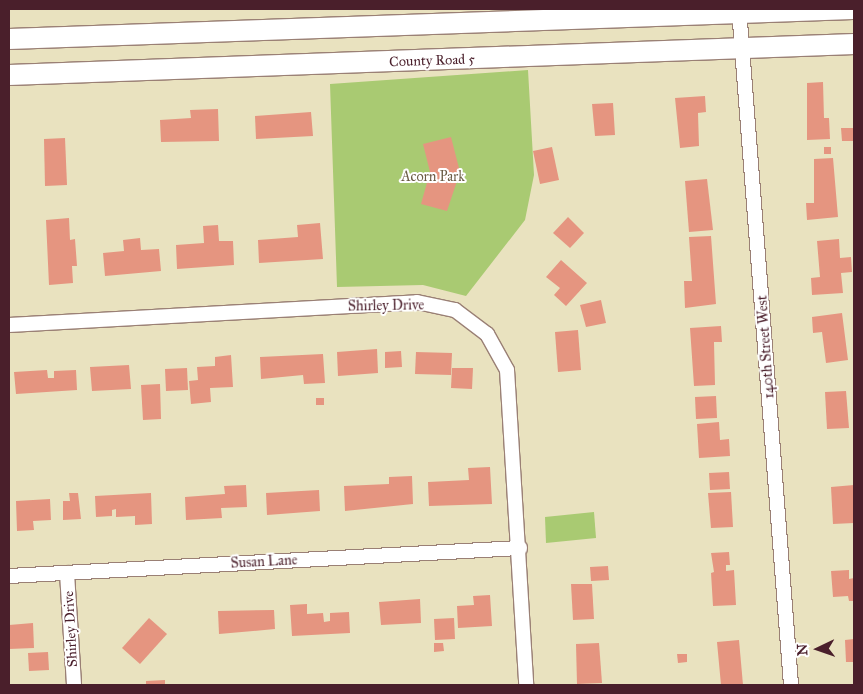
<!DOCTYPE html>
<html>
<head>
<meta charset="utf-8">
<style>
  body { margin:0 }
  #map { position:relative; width:863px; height:694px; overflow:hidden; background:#e9e2bf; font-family:"IM FELL Great Primer",serif }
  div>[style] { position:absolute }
  .green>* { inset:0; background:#a9ca72 }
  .building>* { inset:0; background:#e59580 }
  .roads { filter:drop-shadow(1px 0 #9a8075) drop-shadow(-1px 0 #9a8075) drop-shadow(0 1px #9a8075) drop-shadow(0 -1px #9a8075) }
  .minor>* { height:14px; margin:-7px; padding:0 7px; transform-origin:7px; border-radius:7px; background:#fff }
  .secondary>* { height:20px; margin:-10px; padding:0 10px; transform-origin:10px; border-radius:10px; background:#fff }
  span { translate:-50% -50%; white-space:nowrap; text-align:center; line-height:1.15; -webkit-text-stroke:4px #fff; paint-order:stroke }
  .street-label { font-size:14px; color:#4a1f2b }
  .park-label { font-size:14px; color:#6b5b44 }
  .frame { position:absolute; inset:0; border:10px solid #4a1f2b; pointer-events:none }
  .north { position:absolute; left:793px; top:624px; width:50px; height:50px; -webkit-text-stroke:4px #fff; paint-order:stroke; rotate:267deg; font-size:14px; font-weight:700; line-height:20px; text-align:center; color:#4a1f2b }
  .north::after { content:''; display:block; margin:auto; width:18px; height:22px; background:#4a1f2b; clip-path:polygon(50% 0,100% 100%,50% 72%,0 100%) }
</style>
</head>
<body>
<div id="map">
  <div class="green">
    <div style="clip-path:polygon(528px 70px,534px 175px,525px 220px,466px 296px,423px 285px,337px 287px,330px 84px)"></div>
    <div style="clip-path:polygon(594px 512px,596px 538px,546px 543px,545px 517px)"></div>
  </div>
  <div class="building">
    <div style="clip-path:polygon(823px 82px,824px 118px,829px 118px,830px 139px,807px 140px,807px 83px)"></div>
    <div style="clip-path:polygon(705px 96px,706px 112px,698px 113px,699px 146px,680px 148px,675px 98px)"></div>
    <div style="clip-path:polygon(613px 103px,615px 135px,595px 136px,592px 104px)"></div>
    <div style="clip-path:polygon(218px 109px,219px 141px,161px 142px,160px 120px,191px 118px,190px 110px)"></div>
    <div style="clip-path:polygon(311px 112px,313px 136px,256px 139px,255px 116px)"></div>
    <div style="clip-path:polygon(841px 128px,854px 128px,854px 141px,842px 141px)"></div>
    <div style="clip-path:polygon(451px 137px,460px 172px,447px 211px,421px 204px,430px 172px,423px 144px)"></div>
    <div style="clip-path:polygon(65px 138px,67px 185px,45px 186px,44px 139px)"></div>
    <div style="clip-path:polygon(552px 147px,559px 180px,540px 184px,533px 151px)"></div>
    <div style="clip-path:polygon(824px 147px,831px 147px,831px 154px,824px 154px)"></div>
    <div style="clip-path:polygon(833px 158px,838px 217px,807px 220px,806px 203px,814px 203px,814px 159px)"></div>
    <div style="clip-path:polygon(707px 179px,713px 230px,689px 232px,685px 181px)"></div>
    <div style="clip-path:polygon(568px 217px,584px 233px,570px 248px,553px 233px)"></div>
    <div style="clip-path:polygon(69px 218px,70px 240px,75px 239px,77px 266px,72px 266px,73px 283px,49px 285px,46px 220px)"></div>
    <div style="clip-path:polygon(320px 223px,323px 259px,259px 263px,258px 240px,298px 237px,297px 225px)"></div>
    <div style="clip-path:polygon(218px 225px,219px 241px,233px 241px,234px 265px,177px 269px,176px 245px,204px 243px,203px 226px)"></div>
    <div style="clip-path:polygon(711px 236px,716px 304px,685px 308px,684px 281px,692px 281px,689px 237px)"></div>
    <div style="clip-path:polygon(140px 238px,141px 250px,159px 249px,161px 271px,105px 276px,103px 253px,124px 251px,123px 240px)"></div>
    <div style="clip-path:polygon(839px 239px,840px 258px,851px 257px,852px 272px,841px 273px,843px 293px,812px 295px,811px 278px,820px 277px,817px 241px)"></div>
    <div style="clip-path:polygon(561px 260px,587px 283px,566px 306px,554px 295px,560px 288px,546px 277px)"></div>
    <div style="clip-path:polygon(601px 300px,606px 323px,586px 327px,580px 305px)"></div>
    <div style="clip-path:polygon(842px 313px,848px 360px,826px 363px,822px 332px,813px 333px,812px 317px)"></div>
    <div style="clip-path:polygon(721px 326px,722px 342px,714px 342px,715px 385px,694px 386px,690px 328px)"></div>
    <div style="clip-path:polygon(578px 330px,581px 370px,558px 372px,555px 332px)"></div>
    <div style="clip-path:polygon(377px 349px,378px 373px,338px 376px,337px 352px)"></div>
    <div style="clip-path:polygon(401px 351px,402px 367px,385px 368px,385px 352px)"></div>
    <div style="clip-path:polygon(416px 352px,452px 353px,451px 375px,415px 374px)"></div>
    <div style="clip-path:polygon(323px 354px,325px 383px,304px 384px,303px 375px,261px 379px,260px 357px)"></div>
    <div style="clip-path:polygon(231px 355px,233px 387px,210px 388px,211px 402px,191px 404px,189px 381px,198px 380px,197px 367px,215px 366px,215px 357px)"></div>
    <div style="clip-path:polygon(129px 365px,131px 389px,92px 391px,90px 367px)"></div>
    <div style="clip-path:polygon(187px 368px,188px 390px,166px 391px,165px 369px)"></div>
    <div style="clip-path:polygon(452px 368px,473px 368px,472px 389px,451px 388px)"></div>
    <div style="clip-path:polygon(47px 370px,48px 378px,54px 378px,54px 371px,76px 370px,77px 390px,16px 394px,14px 372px)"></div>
    <div style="clip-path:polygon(160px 384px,161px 419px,143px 420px,141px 385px)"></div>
    <div style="clip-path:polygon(846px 391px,849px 428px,827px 429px,825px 392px)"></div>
    <div style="clip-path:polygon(716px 396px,717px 418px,696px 419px,695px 397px)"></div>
    <div style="clip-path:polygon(316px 398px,324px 398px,324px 405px,316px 405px)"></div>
    <div style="clip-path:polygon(719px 422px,720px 440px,729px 439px,730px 456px,699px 458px,697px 424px)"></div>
    <div style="clip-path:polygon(490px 467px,492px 504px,429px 506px,428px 482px,469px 480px,468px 468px)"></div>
    <div style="clip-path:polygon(729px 472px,730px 489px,710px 490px,709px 473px)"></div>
    <div style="clip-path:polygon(412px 476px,413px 504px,345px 511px,344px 486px,389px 484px,389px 477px)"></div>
    <div style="clip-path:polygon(246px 485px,247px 507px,221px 508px,222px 518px,186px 520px,185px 497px,225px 494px,224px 486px)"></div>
    <div style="clip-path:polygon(854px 485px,854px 523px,833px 524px,831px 487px)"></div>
    <div style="clip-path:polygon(319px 490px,320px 511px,267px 515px,266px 493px)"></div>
    <div style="clip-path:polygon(731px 492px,733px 527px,711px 528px,708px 493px)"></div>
    <div style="clip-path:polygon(69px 493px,78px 493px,81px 519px,63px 520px,63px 501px,70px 501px)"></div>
    <div style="clip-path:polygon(151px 493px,152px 524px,135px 525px,135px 516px,116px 517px,116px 509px,112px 510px,112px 516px,96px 517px,95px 496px)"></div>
    <div style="clip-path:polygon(50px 499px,51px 520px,33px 521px,34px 530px,17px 531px,16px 501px)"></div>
    <div style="clip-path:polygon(729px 552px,730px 565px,726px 565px,726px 571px,734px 570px,736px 605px,713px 606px,711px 573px,714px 572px,711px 553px)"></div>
    <div style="clip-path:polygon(608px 566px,609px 580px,591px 581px,590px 567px)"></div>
    <div style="clip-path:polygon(849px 570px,849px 579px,854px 578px,854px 601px,849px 601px,848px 596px,833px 597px,831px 571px)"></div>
    <div style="clip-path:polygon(571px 584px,592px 584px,594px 619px,573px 620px)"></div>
    <div style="clip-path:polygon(490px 595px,492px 626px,458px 628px,457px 606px,474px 605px,473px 596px)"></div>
    <div style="clip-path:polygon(420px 599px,421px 623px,381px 625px,379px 602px)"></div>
    <div style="clip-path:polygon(307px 604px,307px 614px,323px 613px,324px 622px,330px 621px,330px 613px,349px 612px,350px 633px,292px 636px,290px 605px)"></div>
    <div style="clip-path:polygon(274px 610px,275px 629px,219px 634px,218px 611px)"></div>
    <div style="clip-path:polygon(149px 618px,167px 634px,140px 664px,122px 648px)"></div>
    <div style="clip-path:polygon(454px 618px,455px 639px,435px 640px,434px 619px)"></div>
    <div style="clip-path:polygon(33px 623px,34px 648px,9px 649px,9px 625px)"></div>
    <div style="clip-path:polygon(854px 639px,854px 662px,846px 662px,845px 640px)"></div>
    <div style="clip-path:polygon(739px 640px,743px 685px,721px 685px,717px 642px)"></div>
    <div style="clip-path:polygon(434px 643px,443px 643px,444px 651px,434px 652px)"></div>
    <div style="clip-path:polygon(599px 643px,602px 683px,577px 684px,576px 644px)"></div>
    <div style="clip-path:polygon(48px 652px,49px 670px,29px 671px,28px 653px)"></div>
    <div style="clip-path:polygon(677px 654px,687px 654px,687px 662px,678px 663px)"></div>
    <div style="clip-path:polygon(165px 680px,165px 685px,146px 685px,146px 681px)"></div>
  </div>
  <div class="roads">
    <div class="minor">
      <div style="left:739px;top:9px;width:678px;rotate:85.6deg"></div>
      <div style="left:9px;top:325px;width:409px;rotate:-3.2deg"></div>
      <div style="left:417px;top:302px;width:39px;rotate:12deg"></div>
      <div style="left:455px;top:310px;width:40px;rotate:37deg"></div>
      <div style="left:487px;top:334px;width:41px;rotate:60.9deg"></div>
      <div style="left:507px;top:370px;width:316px;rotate:86.5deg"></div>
      <div style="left:67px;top:573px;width:112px;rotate:86.4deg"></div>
      <div style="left:9px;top:576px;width:512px;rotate:-3.14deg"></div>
    </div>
    <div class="secondary">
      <div style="left:9px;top:39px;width:844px;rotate:-2.04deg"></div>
      <div style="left:9px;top:75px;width:846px;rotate:-2.1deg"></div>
    </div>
  </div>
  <div class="street-label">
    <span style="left:432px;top:61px;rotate:-2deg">County Road 5</span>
    <span style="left:386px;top:306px;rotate:-1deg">Shirley Drive</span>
    <span style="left:766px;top:347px;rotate:-94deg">140th Street West</span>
    <span style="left:264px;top:562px;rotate:-3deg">Susan Lane</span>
    <span style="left:71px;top:629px;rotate:-93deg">Shirley Drive</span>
  </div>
  <div class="park-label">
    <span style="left:433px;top:177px">Acorn Park</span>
  </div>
  <div class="frame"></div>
  <div class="north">N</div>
</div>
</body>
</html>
